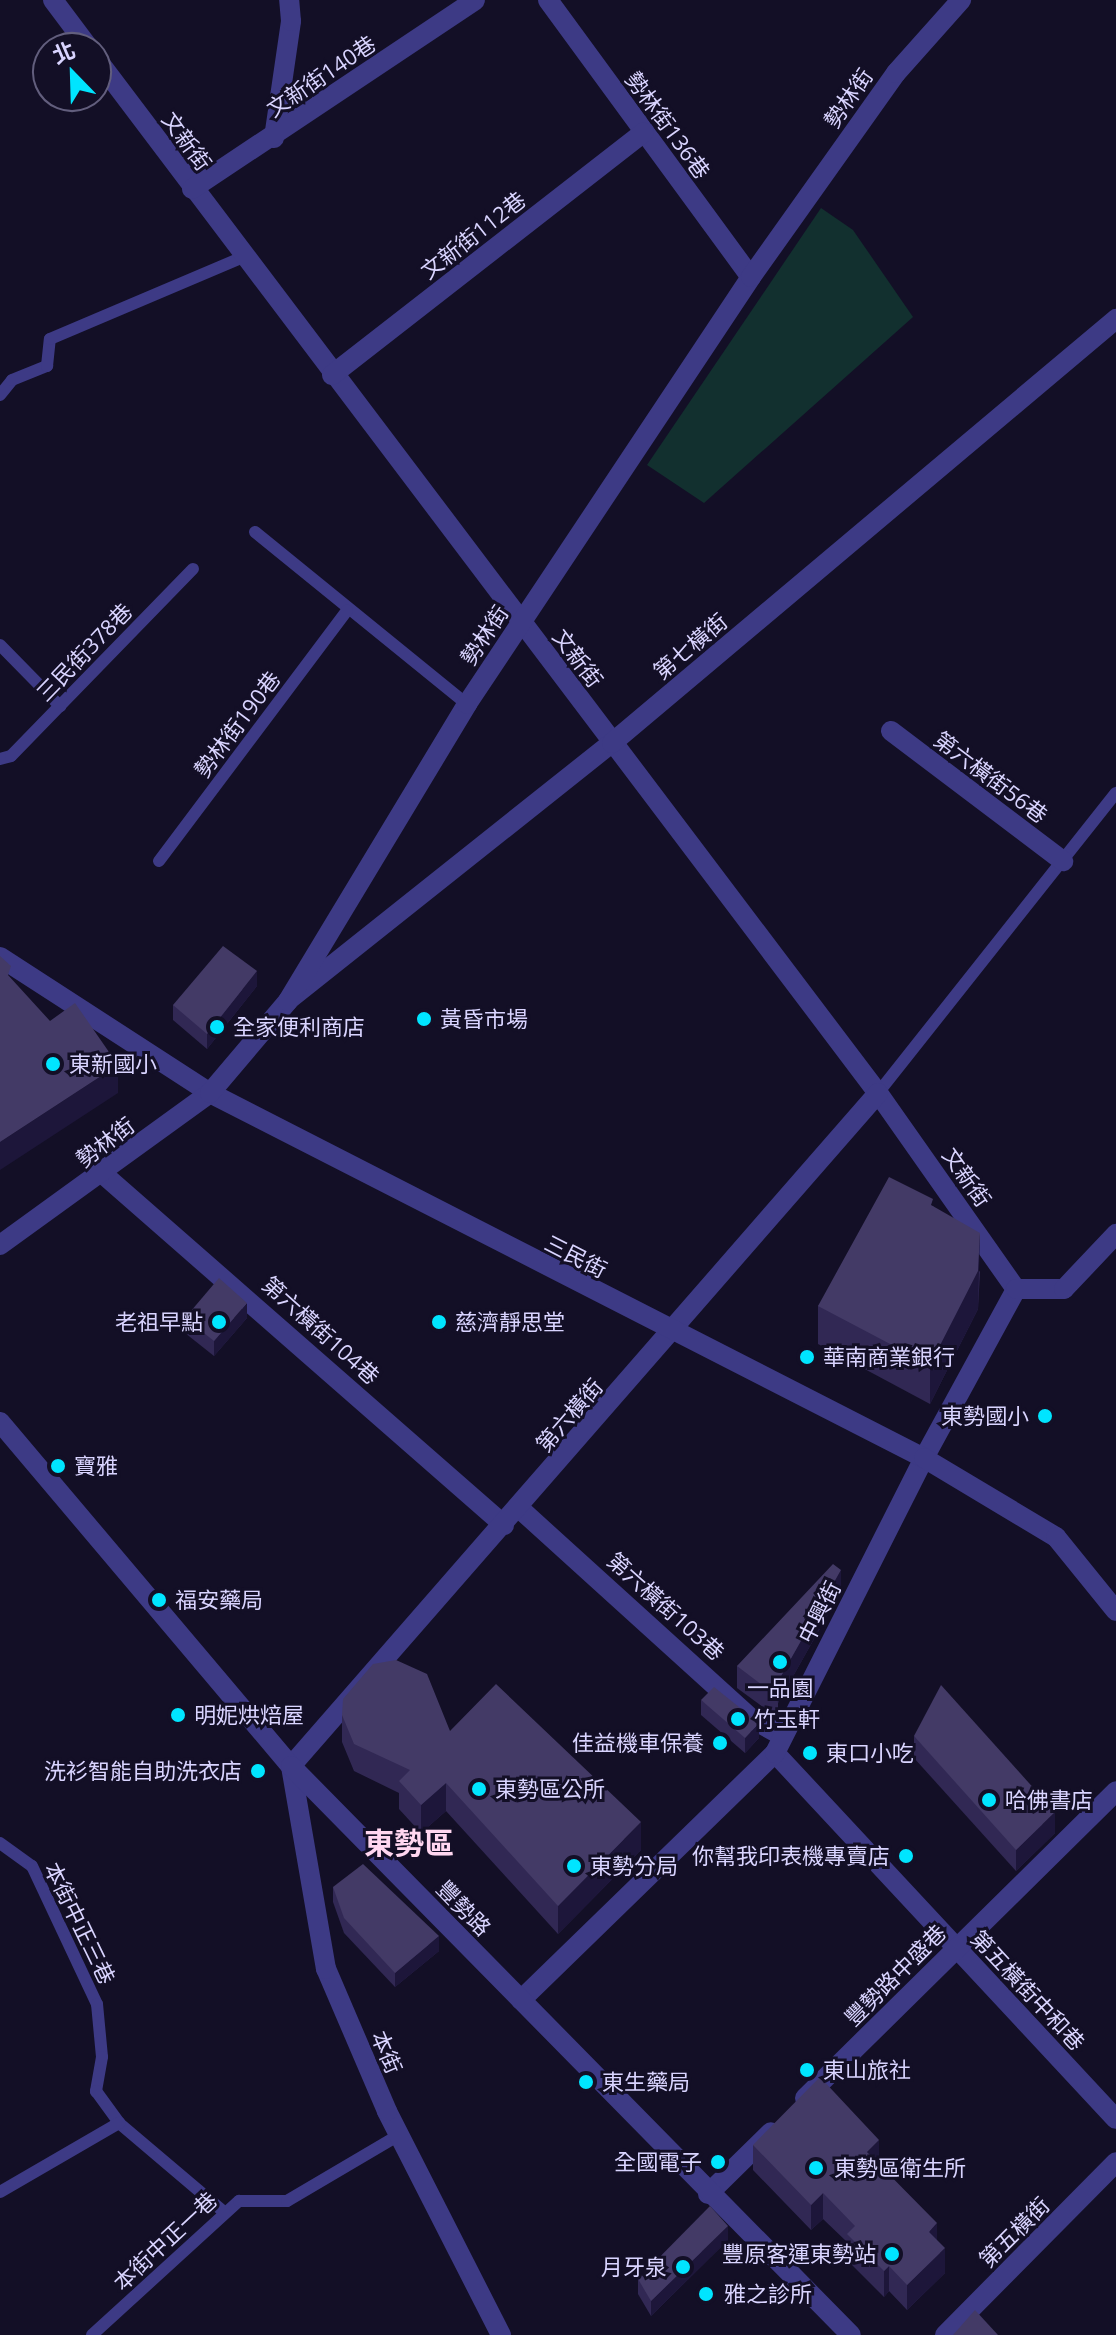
<!DOCTYPE html>
<html>
<head>
<meta charset="utf-8">
<style>
  body { margin:0 }
  #map { position:relative; width:1116px; height:2335px; overflow:hidden; background:#130f26; font-family:"Open Sans","Noto Sans TC",sans-serif }
  div>[style] { position:absolute }
  .green>* { inset:0; background:#12302f }
  .service>* { height:12px; margin:-6px; padding:0 6px; transform-origin:6px; border-radius:6px; background:#3d3a85 }
  .minor>* { height:20px; margin:-10px; padding:0 10px; transform-origin:10px; border-radius:10px; background:#3d3a85 }
  .tertiary>* { height:20px; margin:-10px; padding:0 10px; transform-origin:10px; border-radius:10px; background:#3d3a85 }
  .wall>* { inset:0; background:#312854 }
  .shaded-wall>* { inset:0; background:#1d163a }
  .building>* { inset:0; background:#433a66 }
  .dots>* { width:22px; height:22px; translate:-50% -50%; box-sizing:border-box; border:4px solid #130f26; border-radius:50% }
  span { translate:-50% -50%; white-space:nowrap; text-align:center; line-height:1.15; -webkit-text-stroke:6px #130f26; paint-order:stroke }
  .street-label { font-size:22px; color:#d9d4ff }
  .poi-label { font-size:22px; color:#d9d4ff }
  .left { translate:0 -50%; text-align:left }
  .right { translate:-100% -50%; text-align:right }
  .district-label { font-size:30px; color:#ffd6f0; font-weight:700 }
  .north { position:absolute; left:32px; top:32px; width:80px; height:80px; box-sizing:border-box; background:#130f26; border:2px solid #625e7d; border-radius:50%; rotate:337deg; font-size:22px; font-weight:700; line-height:32px; text-align:center; color:#d9d4ff }
  .north::after { content:''; display:block; margin:auto; width:28px; height:36px; background:#00e5ff; clip-path:polygon(50% 0,100% 100%,50% 72%,0 100%) }
</style>
</head>
<body>
<div id="map">
  <div class="green">
    <div style="clip-path:polygon(821px 208px,853px 230px,913px 317px,704px 503px,647px 465px)"></div>
  </div>
  <div class="service">
    <div style="left:0;top:395px;width:19px;rotate:-51deg"></div>
    <div style="left:12px;top:380px;width:38px;rotate:-22deg"></div>
    <div style="left:47px;top:366px;width:27px;rotate:-84deg"></div>
    <div style="left:50px;top:339px;width:210px;rotate:-23deg"></div>
    <div style="left:255px;top:532px;width:273px;rotate:39.1deg"></div>
    <div style="left:0;top:645px;width:86px;rotate:45.5deg"></div>
    <div style="left:0;top:759px;width:11px;rotate:-15deg"></div>
    <div style="left:11px;top:756px;width:261px;rotate:-45.8deg"></div>
    <div style="left:159px;top:861px;width:313px;rotate:-53.1deg"></div>
    <div style="left:878px;top:1093px;width:383px;rotate:-51.6deg"></div>
    <div style="left:0;top:1843px;width:39px;rotate:36deg"></div>
    <div style="left:32px;top:1866px;width:153px;rotate:64.8deg"></div>
    <div style="left:97px;top:2004px;width:53px;rotate:84.6deg"></div>
    <div style="left:102px;top:2057px;width:35px;rotate:100deg"></div>
    <div style="left:96px;top:2091px;width:39px;rotate:54deg"></div>
    <div style="left:119px;top:2123px;width:139px;rotate:40.3deg"></div>
    <div style="left:0;top:2192px;width:138px;rotate:-30.1deg"></div>
    <div style="left:92px;top:2335px;width:199px;rotate:-42.4deg"></div>
    <div style="left:239px;top:2201px;width:48px"></div>
    <div style="left:287px;top:2201px;width:130px;rotate:-30.5deg"></div>
  </div>
  <div class="minor">
    <div style="left:53px;top:0;width:60px;rotate:53.1deg"></div>
    <div style="left:548px;top:0;width:343px;rotate:53.8deg"></div>
    <div style="left:96px;top:58px;width:1297px;rotate:52.93deg"></div>
    <div style="left:878px;top:1093px;width:240px;rotate:54.9deg"></div>
    <div style="left:274px;top:138px;width:118px;rotate:-81.7deg"></div>
    <div style="left:291px;top:21px;width:21px;rotate:-95deg"></div>
    <div style="left:192px;top:189px;width:340px;rotate:-33.7deg"></div>
    <div style="left:332px;top:375px;width:395px;rotate:-37.9deg"></div>
    <div style="left:891px;top:731px;width:216px;rotate:37.1deg"></div>
    <div style="left:291px;top:998px;width:410px;rotate:-38.5deg"></div>
    <div style="left:612px;top:743px;width:659px;rotate:-40.07deg"></div>
    <div style="left:103px;top:1174px;width:533px;rotate:41.2deg"></div>
    <div style="left:519px;top:1508px;width:314px;rotate:42.2deg"></div>
    <div style="left:752px;top:1719px;width:35px;rotate:29deg"></div>
    <div style="left:775px;top:1753px;width:500px;rotate:47.03deg"></div>
    <div style="left:521px;top:2000px;width:354px;rotate:-44.2deg"></div>
    <div style="left:775px;top:1753px;width:330px;rotate:-63.2deg"></div>
    <div style="left:924px;top:1458px;width:192px;rotate:-61.4deg"></div>
    <div style="left:1016px;top:1289px;width:48px"></div>
    <div style="left:1064px;top:1289px;width:76px;rotate:-46.6deg"></div>
    <div style="left:805px;top:2098px;width:437px;rotate:-44.6deg"></div>
    <div style="left:708px;top:2194px;width:88px;rotate:-44.5deg"></div>
    <div style="left:501px;top:2335px;width:251px;rotate:-117deg"></div>
    <div style="left:387px;top:2111px;width:155px;rotate:-113.2deg"></div>
    <div style="left:326px;top:1969px;width:206px;rotate:-99.8deg"></div>
    <div style="left:291px;top:1766px;width:893px;rotate:-48.9deg"></div>
    <div style="left:945px;top:2335px;width:243px;rotate:-45.3deg"></div>
  </div>
  <div class="tertiary">
    <div style="left:0;top:957px;width:250px;rotate:32.9deg"></div>
    <div style="left:210px;top:1093px;width:802px;rotate:27.08deg"></div>
    <div style="left:924px;top:1458px;width:154px;rotate:30.9deg"></div>
    <div style="left:1056px;top:1537px;width:95px;rotate:51deg"></div>
    <div style="left:0;top:1245px;width:259px;rotate:-35.9deg"></div>
    <div style="left:210px;top:1093px;width:121px;rotate:-49.7deg"></div>
    <div style="left:288px;top:1001px;width:347px;rotate:-58.9deg"></div>
    <div style="left:467px;top:704px;width:513px;rotate:-56.37deg"></div>
    <div style="left:751px;top:277px;width:250px;rotate:-54.6deg"></div>
    <div style="left:896px;top:73px;width:98px;rotate:-48.3deg"></div>
    <div style="left:0;top:1422px;width:451px;rotate:49.8deg"></div>
    <div style="left:291px;top:1766px;width:798px;rotate:45.46deg"></div>
  </div>
  <div class="wall">
    <div style="clip-path:polygon(257px 986px,207px 1049px,173px 1020px,173px 1005px)"></div>
    <div style="clip-path:polygon(933px 1206px,980px 1272px,978px 1309px,930px 1404px,818px 1344px,818px 1306px)"></div>
    <div style="clip-path:polygon(185px 1318px,247px 1318px,214px 1356px,185px 1333px)"></div>
    <div style="clip-path:polygon(841px 1591px,778px 1703px,778px 1718px,737px 1688px,737px 1666px)"></div>
    <div style="clip-path:polygon(701px 1700px,759px 1738px,745px 1753px,701px 1715px)"></div>
    <div style="clip-path:polygon(342px 1715px,450px 1731px,641px 1850px,558px 1934px,446px 1811px,421px 1833px,399px 1809px,399px 1793px,354px 1771px,342px 1742px)"></div>
    <div style="clip-path:polygon(914px 1736px,1055px 1833px,1016px 1871px,914px 1758px)"></div>
    <div style="clip-path:polygon(333px 1887px,439px 1951px,395px 1987px,344px 1933px,333px 1902px)"></div>
    <div style="clip-path:polygon(753px 2145px,879px 2165px,937px 2241px,945px 2273px,907px 2310px,889px 2291px,884px 2297px,847px 2260px,847px 2242px,823px 2219px,811px 2230px,753px 2170px)"></div>
    <div style="clip-path:polygon(728px 2240px,651px 2316px,638px 2294px,638px 2279px)"></div>
  </div>
  <div class="shaded-wall">
    <div style="clip-path:polygon(257px 971px,257px 986px,207px 1049px,207px 1034px)"></div>
    <div style="clip-path:polygon(118px 1065px,118px 1093px,0 1170px,0 1142px)"></div>
    <div style="clip-path:polygon(980px 1233px,978px 1309px,930px 1404px,930px 1365px)"></div>
    <div style="clip-path:polygon(247px 1303px,247px 1318px,214px 1356px,214px 1341px)"></div>
    <div style="clip-path:polygon(841px 1570px,841px 1591px,778px 1703px,776px 1685px)"></div>
    <div style="clip-path:polygon(759px 1723px,759px 1738px,745px 1753px,745px 1738px)"></div>
    <div style="clip-path:polygon(446px 1783px,446px 1811px,421px 1833px,421px 1805px)"></div>
    <div style="clip-path:polygon(1055px 1812px,1055px 1833px,1016px 1871px,1016px 1850px)"></div>
    <div style="clip-path:polygon(641px 1822px,641px 1850px,558px 1934px,558px 1906px)"></div>
    <div style="clip-path:polygon(439px 1936px,439px 1951px,395px 1987px,395px 1973px)"></div>
    <div style="clip-path:polygon(879px 2140px,879px 2166px,867px 2152px)"></div>
    <div style="clip-path:polygon(823px 2193px,823px 2219px,811px 2230px,811px 2205px)"></div>
    <div style="clip-path:polygon(937px 2223px,937px 2248px,929px 2232px)"></div>
    <div style="clip-path:polygon(728px 2226px,728px 2240px,651px 2316px,651px 2301px)"></div>
    <div style="clip-path:polygon(945px 2248px,945px 2273px,907px 2310px,907px 2285px)"></div>
    <div style="clip-path:polygon(889px 2266px,889px 2291px,884px 2297px,884px 2271px)"></div>
  </div>
  <div class="building">
    <div style="clip-path:polygon(223px 946px,257px 971px,207px 1034px,173px 1005px)"></div>
    <div style="clip-path:polygon(0 956px,11px 966px,8px 975px,50px 1021px,75px 1003px,118px 1065px,0 1142px)"></div>
    <div style="clip-path:polygon(889px 1177px,933px 1199px,931px 1205px,980px 1233px,978px 1271px,930px 1365px,818px 1306px)"></div>
    <div style="clip-path:polygon(219px 1278px,247px 1303px,214px 1341px,185px 1318px)"></div>
    <div style="clip-path:polygon(833px 1564px,841px 1570px,776px 1685px,778px 1697px,737px 1666px)"></div>
    <div style="clip-path:polygon(396px 1660px,427px 1674px,450px 1731px,496px 1684px,641px 1822px,558px 1906px,446px 1783px,421px 1805px,399px 1781px,410px 1770px,354px 1744px,342px 1715px,343px 1699px,373px 1664px)"></div>
    <div style="clip-path:polygon(941px 1685px,1055px 1812px,1016px 1850px,914px 1736px)"></div>
    <div style="clip-path:polygon(714px 1687px,759px 1723px,745px 1738px,701px 1700px)"></div>
    <div style="clip-path:polygon(363px 1864px,439px 1936px,395px 1973px,344px 1918px,333px 1887px)"></div>
    <div style="clip-path:polygon(820px 2077px,879px 2140px,867px 2152px,937px 2223px,929px 2232px,945px 2248px,907px 2285px,889px 2266px,884px 2271px,847px 2234px,855px 2226px,823px 2193px,811px 2205px,753px 2145px)"></div>
    <div style="clip-path:polygon(710px 2206px,728px 2226px,651px 2301px,638px 2279px)"></div>
    <div style="clip-path:polygon(975px 2310px,998px 2335px,953px 2335px)"></div>
  </div>
  <div class="dots">
    <div style="left:424px;top:1019px;background:#00e5ff"></div>
    <div style="left:217px;top:1027px;background:#00e5ff"></div>
    <div style="left:53px;top:1064px;background:#00e5ff"></div>
    <div style="left:219px;top:1322px;background:#00e5ff"></div>
    <div style="left:439px;top:1322px;background:#00e5ff"></div>
    <div style="left:807px;top:1357px;background:#00e5ff"></div>
    <div style="left:1045px;top:1416px;background:#00e5ff"></div>
    <div style="left:58px;top:1466px;background:#00e5ff"></div>
    <div style="left:159px;top:1600px;background:#00e5ff"></div>
    <div style="left:780px;top:1662px;background:#00e5ff"></div>
    <div style="left:178px;top:1715px;background:#00e5ff"></div>
    <div style="left:738px;top:1719px;background:#00e5ff"></div>
    <div style="left:720px;top:1743px;background:#00e5ff"></div>
    <div style="left:810px;top:1753px;background:#00e5ff"></div>
    <div style="left:258px;top:1771px;background:#00e5ff"></div>
    <div style="left:479px;top:1789px;background:#00e5ff"></div>
    <div style="left:989px;top:1800px;background:#00e5ff"></div>
    <div style="left:906px;top:1856px;background:#00e5ff"></div>
    <div style="left:574px;top:1866px;background:#00e5ff"></div>
    <div style="left:807px;top:2070px;background:#00e5ff"></div>
    <div style="left:586px;top:2082px;background:#00e5ff"></div>
    <div style="left:718px;top:2162px;background:#00e5ff"></div>
    <div style="left:816px;top:2168px;background:#00e5ff"></div>
    <div style="left:892px;top:2254px;background:#00e5ff"></div>
    <div style="left:683px;top:2267px;background:#00e5ff"></div>
    <div style="left:706px;top:2294px;background:#00e5ff"></div>
  </div>
  <div class="street-label">
    <span style="left:321px;top:76px;rotate:-34deg">文新街140巷</span>
    <span style="left:848px;top:98px;rotate:-55deg">勢林街</span>
    <span style="left:668px;top:125px;rotate:54deg">勢林街136巷</span>
    <span style="left:187px;top:141px;rotate:54deg">文新街</span>
    <span style="left:473px;top:235px;rotate:-38deg">文新街112巷</span>
    <span style="left:484px;top:635px;rotate:-56deg">勢林街</span>
    <span style="left:690px;top:646px;rotate:-40deg">第七橫街</span>
    <span style="left:84px;top:652px;rotate:-46deg">三民街378巷</span>
    <span style="left:578px;top:658px;rotate:53deg">文新街</span>
    <span style="left:237px;top:724px;rotate:-53deg">勢林街190巷</span>
    <span style="left:991px;top:777px;rotate:37deg">第六橫街56巷</span>
    <span style="left:105px;top:1142px;rotate:-37deg">勢林街</span>
    <span style="left:967px;top:1177px;rotate:55deg">文新街</span>
    <span style="left:576px;top:1256px;rotate:27deg">三民街</span>
    <span style="left:321px;top:1330px;rotate:42deg">第六橫街104巷</span>
    <span style="left:569px;top:1415px;rotate:-49deg">第六橫街</span>
    <span style="left:666px;top:1606px;rotate:42deg">第六橫街103巷</span>
    <span style="left:819px;top:1612px;rotate:-63deg">中興街</span>
    <span style="left:464px;top:1908px;rotate:46deg">豐勢路</span>
    <span style="left:80px;top:1923px;rotate:64deg">本街中正三巷</span>
    <span style="left:895px;top:1975px;rotate:-45deg">豐勢路中盛巷</span>
    <span style="left:1028px;top:1990px;rotate:47deg">第五橫街中和巷</span>
    <span style="left:387px;top:2052px;rotate:67deg">本街</span>
    <span style="left:1014px;top:2232px;rotate:-45deg">第五橫街</span>
    <span style="left:165px;top:2241px;rotate:-43deg">本街中正一巷</span>
  </div>
  <div class="poi-label">
    <span class="left" style="left:440px;top:1019px">黃昏市場</span>
    <span class="left" style="left:233px;top:1027px">全家便利商店</span>
    <span class="left" style="left:69px;top:1064px">東新國小</span>
    <span class="right" style="left:203px;top:1322px">老祖早點</span>
    <span class="left" style="left:455px;top:1322px">慈濟靜思堂</span>
    <span class="left" style="left:823px;top:1357px">華南商業銀行</span>
    <span class="right" style="left:1029px;top:1416px">東勢國小</span>
    <span class="left" style="left:74px;top:1466px">寶雅</span>
    <span class="left" style="left:175px;top:1600px">福安藥局</span>
    <span style="left:780px;top:1688px">一品園</span>
    <span class="left" style="left:194px;top:1715px">明妮烘焙屋</span>
    <span class="left" style="left:754px;top:1719px">竹玉軒</span>
    <span class="right" style="left:704px;top:1743px">佳益機車保養</span>
    <span class="left" style="left:826px;top:1753px">東口小吃</span>
    <span class="right" style="left:242px;top:1771px">洗衫智能自助洗衣店</span>
    <span class="left" style="left:495px;top:1789px">東勢區公所</span>
    <span class="left" style="left:1005px;top:1800px">哈佛書店</span>
    <span class="right" style="left:890px;top:1856px">你幫我印表機專賣店</span>
    <span class="left" style="left:590px;top:1866px">東勢分局</span>
    <span class="left" style="left:823px;top:2070px">東山旅社</span>
    <span class="left" style="left:602px;top:2082px">東生藥局</span>
    <span class="right" style="left:702px;top:2162px">全國電子</span>
    <span class="left" style="left:834px;top:2168px">東勢區衛生所</span>
    <span class="right" style="left:876px;top:2254px">豐原客運東勢站</span>
    <span class="right" style="left:667px;top:2267px">月牙泉</span>
    <span class="left" style="left:724px;top:2294px">雅之診所</span>
  </div>
  <div class="district-label">
    <span style="left:409px;top:1843px">東勢區</span>
  </div>
  <div class="north">北</div>
</div>
</body>
</html>
